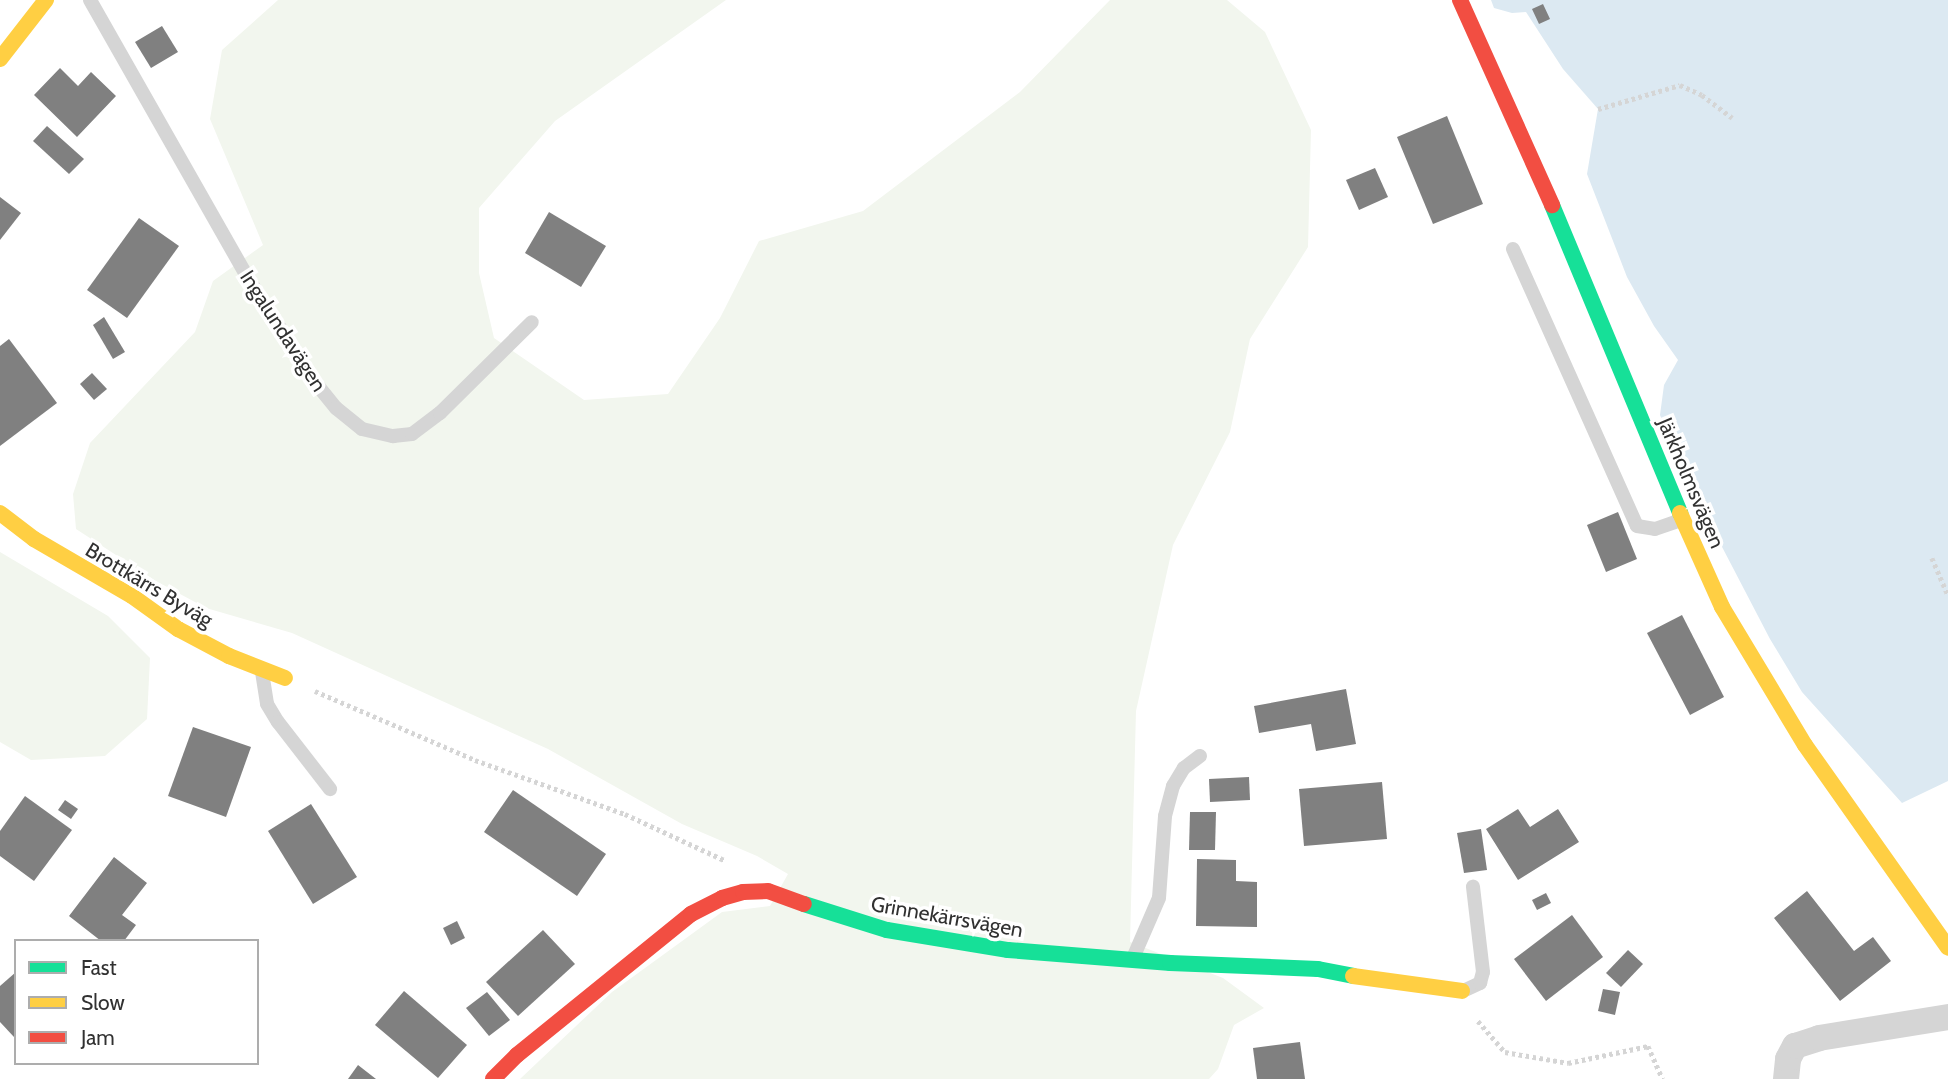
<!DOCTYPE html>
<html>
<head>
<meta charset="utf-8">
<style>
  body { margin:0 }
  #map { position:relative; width:1948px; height:1079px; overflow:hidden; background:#fff; font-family:Cabin,sans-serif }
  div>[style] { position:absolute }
  .green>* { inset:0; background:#f2f6ee }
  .water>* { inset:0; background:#dce9f2 }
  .building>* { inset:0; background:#808080 }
  .path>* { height:4.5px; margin-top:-2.25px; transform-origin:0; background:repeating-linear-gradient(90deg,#d5d5d5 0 3.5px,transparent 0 7px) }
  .lane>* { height:14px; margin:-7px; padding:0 7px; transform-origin:7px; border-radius:7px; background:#d5d5d5 }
  .street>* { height:26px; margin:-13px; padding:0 13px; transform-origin:13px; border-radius:13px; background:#d5d5d5 }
  .fast>* { height:16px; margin:-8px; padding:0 8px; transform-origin:8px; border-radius:8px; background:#16e098 }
  .slow>* { height:16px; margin:-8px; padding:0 8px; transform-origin:8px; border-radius:8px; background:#ffcf43 }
  .jam>* { height:16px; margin:-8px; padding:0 8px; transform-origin:8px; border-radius:8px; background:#f24e42 }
  span { translate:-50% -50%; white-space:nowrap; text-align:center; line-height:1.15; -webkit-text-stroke:7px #fff; paint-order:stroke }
  .street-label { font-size:21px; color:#313131 }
  .legend { position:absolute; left:14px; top:939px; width:245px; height:126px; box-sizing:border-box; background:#fff; border:2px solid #adadad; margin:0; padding:9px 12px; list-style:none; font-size:21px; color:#313131 }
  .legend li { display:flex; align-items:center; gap:14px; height:35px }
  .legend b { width:35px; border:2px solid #adadad }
</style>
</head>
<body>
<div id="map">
  <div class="green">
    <div style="clip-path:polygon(278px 0,726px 0,555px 121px,479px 208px,479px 273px,494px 338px,584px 400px,668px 394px,720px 318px,759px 241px,863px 211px,1020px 92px,1110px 0,1227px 0,1265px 32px,1311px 130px,1308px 247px,1250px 339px,1230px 432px,1173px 545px,1136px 711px,1130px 942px,1223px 978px,1264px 1008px,1234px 1025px,1218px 1069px,1209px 1079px,520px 1079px,612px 992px,722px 912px,770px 906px,788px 874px,757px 856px,682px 824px,548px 749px,292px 633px,206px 608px,156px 581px,76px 529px,73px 494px,90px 443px,195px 332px,213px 281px,263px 245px,210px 119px,222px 50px)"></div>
    <div style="clip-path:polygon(0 552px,108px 616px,150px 658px,147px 719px,105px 756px,31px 760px,0 742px)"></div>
  </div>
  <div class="water">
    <div style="clip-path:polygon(1491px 0,1948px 0,1948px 781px,1902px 803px,1802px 692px,1770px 639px,1683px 472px,1660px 415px,1664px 385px,1678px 360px,1654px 326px,1627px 277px,1587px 174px,1598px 109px,1563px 69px,1526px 12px,1512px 13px,1494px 8px)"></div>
  </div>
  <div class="building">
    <div style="clip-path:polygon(1543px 4px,1550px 19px,1539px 24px,1532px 9px)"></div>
    <div style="clip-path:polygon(162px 26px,178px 52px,151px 68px,135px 42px)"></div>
    <div style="clip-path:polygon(60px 68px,78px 86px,91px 72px,116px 96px,77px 137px,34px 95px)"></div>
    <div style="clip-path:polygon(1447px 116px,1483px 204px,1433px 224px,1397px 137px)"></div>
    <div style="clip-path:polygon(47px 126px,84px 159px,69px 174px,33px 141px)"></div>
    <div style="clip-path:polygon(1375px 168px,1388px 197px,1359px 210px,1346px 180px)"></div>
    <div style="clip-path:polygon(0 197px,21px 213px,0 240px)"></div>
    <div style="clip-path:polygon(549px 212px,606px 246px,581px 287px,525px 253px)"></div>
    <div style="clip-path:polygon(139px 218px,179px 246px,127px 318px,87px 290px)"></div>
    <div style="clip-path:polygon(104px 317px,125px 352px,113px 359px,93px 325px)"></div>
    <div style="clip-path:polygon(9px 339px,57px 403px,0 446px,0 346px)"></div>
    <div style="clip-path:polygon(92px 373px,107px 389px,94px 400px,80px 384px)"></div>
    <div style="clip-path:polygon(1618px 512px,1637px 559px,1606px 572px,1587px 525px)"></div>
    <div style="clip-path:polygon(1682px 615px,1724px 697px,1690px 715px,1647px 633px)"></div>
    <div style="clip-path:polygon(1346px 689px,1356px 744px,1316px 751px,1311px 724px,1259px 733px,1254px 706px)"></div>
    <div style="clip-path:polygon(193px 727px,251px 747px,226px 817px,168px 796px)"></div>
    <div style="clip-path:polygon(1249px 777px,1250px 800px,1210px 802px,1209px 779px)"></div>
    <div style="clip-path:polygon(1382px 782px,1387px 839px,1304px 846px,1299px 789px)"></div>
    <div style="clip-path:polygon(513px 790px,606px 854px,577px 896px,484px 832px)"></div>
    <div style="clip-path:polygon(25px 796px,72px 830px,34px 881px,0 856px,0 831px)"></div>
    <div style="clip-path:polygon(65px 800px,78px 809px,71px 819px,58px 810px)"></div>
    <div style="clip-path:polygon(311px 804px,357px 877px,313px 904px,268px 831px)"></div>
    <div style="clip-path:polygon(1518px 809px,1530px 827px,1558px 809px,1579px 842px,1518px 880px,1486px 829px)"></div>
    <div style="clip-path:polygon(1190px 812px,1216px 812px,1215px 850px,1189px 850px)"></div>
    <div style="clip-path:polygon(1481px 829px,1487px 870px,1464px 873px,1457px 833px)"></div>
    <div style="clip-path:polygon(114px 857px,147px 883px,122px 915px,136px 925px,124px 941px,101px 941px,69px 916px)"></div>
    <div style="clip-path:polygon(1197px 859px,1236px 860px,1236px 881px,1257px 882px,1257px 927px,1196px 926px)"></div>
    <div style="clip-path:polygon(1807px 891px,1854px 951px,1873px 937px,1891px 961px,1840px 1001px,1774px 918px)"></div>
    <div style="clip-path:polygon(1546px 893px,1551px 903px,1537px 910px,1532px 900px)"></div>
    <div style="clip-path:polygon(1572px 915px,1603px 957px,1546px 1001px,1514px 959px)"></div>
    <div style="clip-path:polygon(457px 921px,465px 938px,451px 945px,443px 928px)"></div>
    <div style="clip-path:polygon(543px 930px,575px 964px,518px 1016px,486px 982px)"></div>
    <div style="clip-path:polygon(1628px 950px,1643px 964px,1621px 987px,1606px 973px)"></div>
    <div style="clip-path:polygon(16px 972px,16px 1036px,14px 1037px,0 1022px,0 986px)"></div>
    <div style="clip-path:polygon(1603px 989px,1620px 992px,1615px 1015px,1598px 1011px)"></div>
    <div style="clip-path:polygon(404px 991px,467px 1045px,438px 1078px,375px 1025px)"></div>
    <div style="clip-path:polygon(487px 992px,510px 1020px,489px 1036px,466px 1008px)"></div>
    <div style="clip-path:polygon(1300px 1042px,1305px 1079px,1257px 1079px,1253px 1048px)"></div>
    <div style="clip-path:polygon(358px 1065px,376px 1079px,348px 1079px)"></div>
  </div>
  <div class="path">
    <div style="left:1598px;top:109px;width:85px;rotate:-16.3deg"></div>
    <div style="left:1680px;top:85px;width:24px;rotate:24deg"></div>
    <div style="left:1702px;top:95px;width:38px;rotate:37deg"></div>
    <div style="left:1932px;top:558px;width:40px;rotate:66.6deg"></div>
    <div style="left:315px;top:691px;width:174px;rotate:23.3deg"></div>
    <div style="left:475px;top:760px;width:159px;rotate:19.8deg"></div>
    <div style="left:625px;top:814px;width:109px;rotate:24.9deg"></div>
    <div style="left:1478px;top:1021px;width:41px;rotate:48.9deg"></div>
    <div style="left:1505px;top:1052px;width:64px;rotate:9.9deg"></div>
    <div style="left:1568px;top:1063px;width:82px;rotate:-12deg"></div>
    <div style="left:1648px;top:1046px;width:36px;rotate:66deg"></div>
  </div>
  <div class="lane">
    <div style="left:90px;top:0;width:316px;rotate:60.4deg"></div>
    <div style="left:246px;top:275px;width:126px;rotate:57.3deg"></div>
    <div style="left:314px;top:381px;width:35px;rotate:51deg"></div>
    <div style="left:336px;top:408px;width:33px;rotate:39deg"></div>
    <div style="left:362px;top:429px;width:32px;rotate:13deg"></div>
    <div style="left:393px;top:436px;width:19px;rotate:-6deg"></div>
    <div style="left:412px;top:434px;width:35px;rotate:-37deg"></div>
    <div style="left:440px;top:413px;width:129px;rotate:-44.7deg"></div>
    <div style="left:1513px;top:249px;width:303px;rotate:65.9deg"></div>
    <div style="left:1637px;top:526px;width:18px;rotate:9deg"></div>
    <div style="left:1655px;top:529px;width:28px;rotate:-19deg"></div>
    <div style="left:262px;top:672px;width:32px;rotate:81deg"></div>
    <div style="left:267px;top:704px;width:21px;rotate:59deg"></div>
    <div style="left:278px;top:722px;width:85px;rotate:52.2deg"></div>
    <div style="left:1133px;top:958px;width:65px;rotate:-66.6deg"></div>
    <div style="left:1159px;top:898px;width:82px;rotate:-85.8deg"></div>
    <div style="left:1165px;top:816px;width:31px;rotate:-75deg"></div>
    <div style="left:1173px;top:786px;width:21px;rotate:-59deg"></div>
    <div style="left:1184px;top:768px;width:20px;rotate:-37deg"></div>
    <div style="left:1463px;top:991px;width:19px;rotate:-25deg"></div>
    <div style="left:1480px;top:983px;width:11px;rotate:-75deg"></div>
    <div style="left:1483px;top:972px;width:86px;rotate:-96.7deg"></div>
  </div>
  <div class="street">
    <div style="left:1786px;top:1079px;width:20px;rotate:-84deg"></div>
    <div style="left:1788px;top:1059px;width:15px;rotate:-62deg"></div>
    <div style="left:1795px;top:1046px;width:25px;rotate:-18deg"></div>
    <div style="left:1819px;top:1038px;width:131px;rotate:-9.2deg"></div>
  </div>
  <div class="fast">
    <div style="left:1552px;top:205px;width:334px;rotate:67.4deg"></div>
    <div style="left:804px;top:904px;width:87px;rotate:17.4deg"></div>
    <div style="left:887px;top:930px;width:123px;rotate:9.4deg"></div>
    <div style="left:1008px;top:950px;width:163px;rotate:4.6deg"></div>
    <div style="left:1170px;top:963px;width:148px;rotate:2.3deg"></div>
    <div style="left:1318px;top:969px;width:36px;rotate:11deg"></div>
  </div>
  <div class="slow">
    <div style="left:0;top:59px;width:75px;rotate:-52.1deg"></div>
    <div style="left:0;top:513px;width:43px;rotate:37.4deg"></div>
    <div style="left:34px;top:539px;width:113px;rotate:30.2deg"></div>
    <div style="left:132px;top:596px;width:57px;rotate:35.7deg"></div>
    <div style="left:178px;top:629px;width:58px;rotate:27.9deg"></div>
    <div style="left:229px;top:656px;width:60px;rotate:21.4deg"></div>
    <div style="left:1680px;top:513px;width:103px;rotate:65.9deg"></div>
    <div style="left:1722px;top:607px;width:161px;rotate:59deg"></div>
    <div style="left:1805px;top:745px;width:248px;rotate:54.8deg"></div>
    <div style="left:1353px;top:976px;width:110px;rotate:7.8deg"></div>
  </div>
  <div class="jam">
    <div style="left:1460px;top:0;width:225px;rotate:65.8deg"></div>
    <div style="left:493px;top:1079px;width:34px;rotate:-45deg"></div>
    <div style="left:517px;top:1055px;width:224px;rotate:-39deg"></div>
    <div style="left:691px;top:914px;width:35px;rotate:-27deg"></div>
    <div style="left:722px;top:898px;width:22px;rotate:-16deg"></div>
    <div style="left:743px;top:892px;width:25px;rotate:-2deg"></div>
    <div style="left:768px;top:891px;width:38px;rotate:20deg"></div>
  </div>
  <div class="street-label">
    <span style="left:283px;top:331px;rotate:57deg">Ingalundavägen</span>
    <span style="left:1691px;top:483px;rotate:67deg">Järkholmsvägen</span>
    <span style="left:149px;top:585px;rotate:31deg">Brottkärrs Byväg</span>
    <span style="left:947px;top:917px;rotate:10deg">Grinnekärrsvägen</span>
  </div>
  <ul class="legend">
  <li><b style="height:9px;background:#16e098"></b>Fast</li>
  <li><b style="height:9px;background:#ffcf43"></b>Slow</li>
  <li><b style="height:9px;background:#f24e42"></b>Jam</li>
  </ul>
</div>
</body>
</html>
